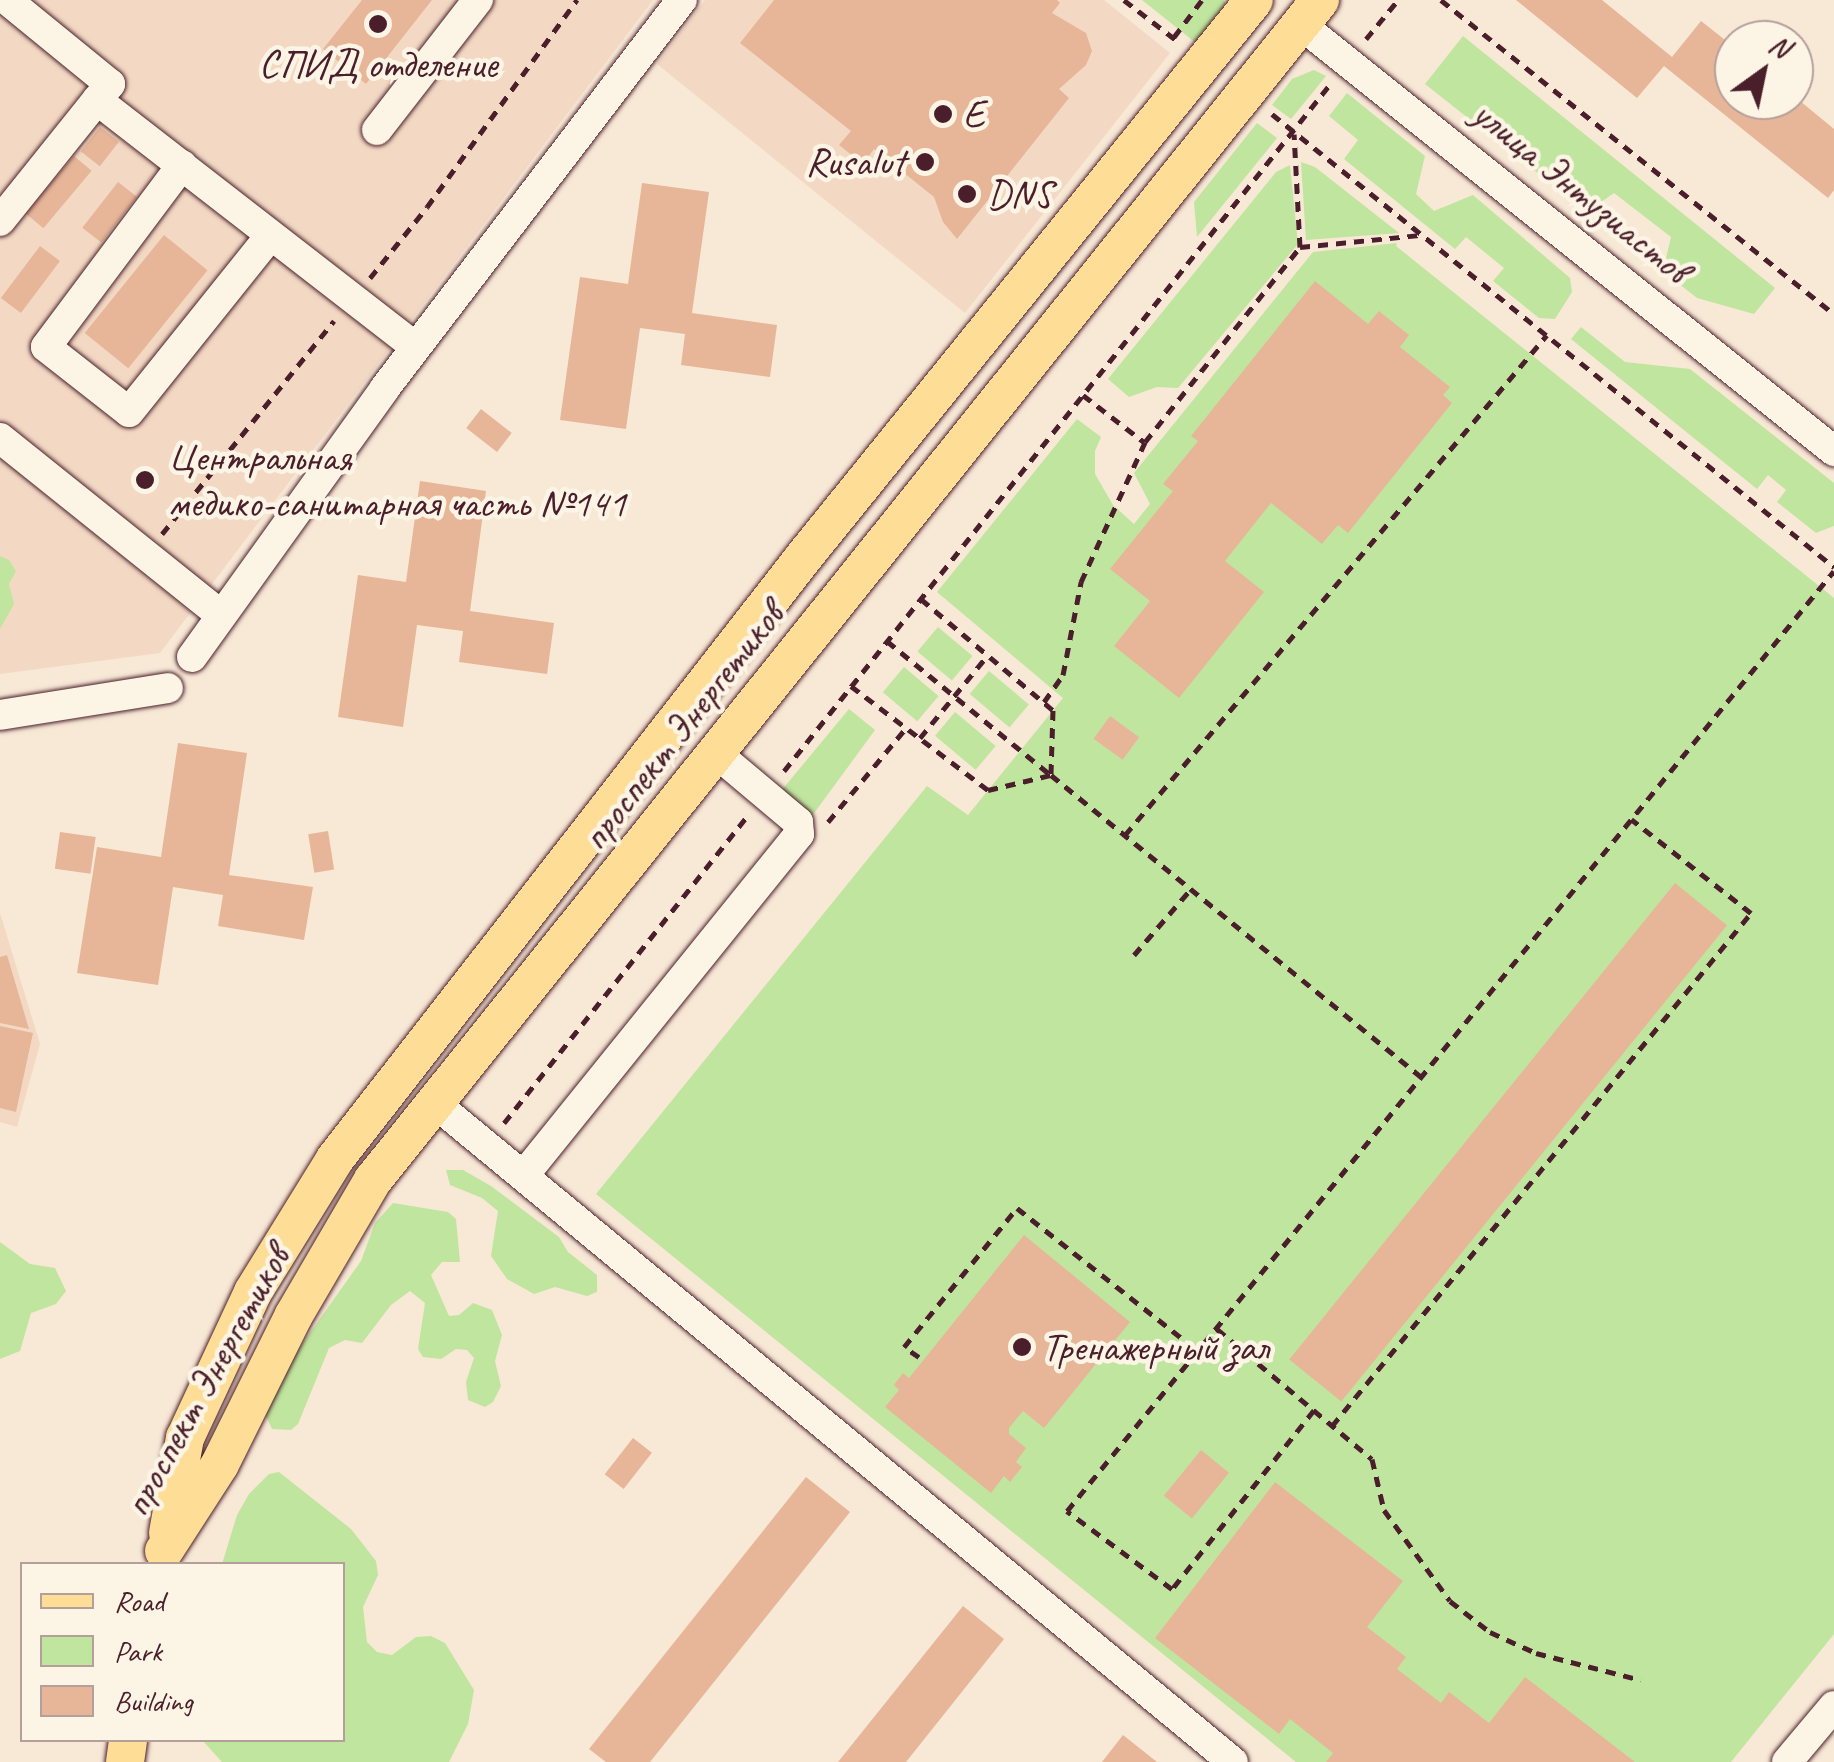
<!DOCTYPE html>
<html>
<head>
<meta charset="utf-8">
<style>
	body { margin:0 }
	#map { position:relative; width:1834px; height:1762px; overflow:hidden; background:#f8e8d6; font-family:Caveat,sans-serif }
	div>[style] { position:absolute }
	[style*='--x'] { left:calc(var(--x)*1px); top:calc(var(--y)*1px); width:calc(var(--w)*1px); rotate:calc(var(--a)*1deg) }
	.built>* { inset:0; background:#f3d9c3 }
	.green>* { inset:0; background:#c0e59f; transform-origin:0 0 }
	.building>* { inset:0; background:#e7b698; transform-origin:0 0 }
	.path>* { height:5px; margin-top:-2.5px; transform-origin:0; background:repeating-linear-gradient(90deg,#4a1f2b 0 10px,transparent 0 18px) }
	.roads { filter:drop-shadow(0 0 2px #4a1f2b) drop-shadow(0 0 2px #4a1f2b) }
	.minor>* { height:30px; margin:-15px; padding:0 15px; transform-origin:15px; border-radius:15px; background:#fcf5e5 }
	.major>* { height:38px; margin:-19px; padding:0 19px; transform-origin:19px; border-radius:19px; background:#fedd96 }
	.dots>* { width:28px; height:28px; translate:-50% -50%; box-sizing:border-box; border:5px solid #fcf5e5; border-radius:50% }
	span { translate:-50% -50%; white-space:nowrap; text-align:center; line-height:1.15; -webkit-text-stroke:9px #fcf5e5; paint-order:stroke }
	.poi-label { font-size:40px; color:#4a1f2b }
	.left { translate:0 -50%; text-align:left }
	.right { translate:-100% -50%; text-align:right }
	.street-label { font-size:40px; color:#4a1f2b }
	.legend { position:absolute; left:20px; top:1562px; width:325px; height:180px; box-sizing:border-box; background:#fcf5e5; border:2px solid #b59f9b; margin:0; padding:12px 18px; list-style:none; font-size:30px; color:#4a1f2b }
	.legend li { display:flex; align-items:center; gap:20px; height:50px }
	.legend b { width:50px; border:2px solid #b59f9b }
	.north { position:absolute; left:1714px; top:20px; width:100px; height:100px; box-sizing:border-box; background:#fcf5e5; border:2px solid #b59f9b; border-radius:50%; rotate:33deg; font-size:28px; font-weight:700; line-height:40px; text-align:center; color:#4a1f2b }
	.north::after { content:''; display:block; margin:auto; width:35px; height:45px; background:#4a1f2b; clip-path:polygon(50% 0,100% 100%,50% 72%,0 100%) }
</style>
</head>
<body>
<div id="map">
	<div class="built">
		<i style="clip-path:polygon(0 0,653px 0,160px 653px,0 674px)"></i>
		<i style="clip-path:polygon(705px 0,1104px 0,1170px 53px,965px 313px,657px 64px)"></i>
		<i style="clip-path:polygon(0 913px,40px 1044px,17px 1127px,0 1122px)"></i>
	</div>
	<div class="green">
		<i style="clip-path:polygon(1142px 0,1224px 0,1225px 4px,1223px 19px,1201px 47px)"></i>
		<i style="clip-path:polygon(1463px 36px,1775px 288px,1754px 314px,1697px 298px,1663px 271px,1671px 237px,1614px 193px,1587px 212px,1425px 84px)"></i>
		<i style="clip-path:polygon(1314px 70px,1326px 76px,1291px 119px,1272px 105px,1292px 79px)"></i>
		<i style="clip-path:polygon(1347px 93px,1425px 156px,1416px 194px,1434px 211px,1473px 195px,1570px 278px,1572px 292px,1555px 319px,1539px 318px,1493px 281px,1504px 268px,1466px 237px,1455px 249px,1344px 159px,1358px 140px,1329px 116px)"></i>
		<i style="clip-path:polygon(1257px 123px,1277px 138px,1197px 237px,1194px 202px)"></i>
		<i style="clip-path:polygon(1301px 162px,1315px 167px,1399px 233px,1306px 240px)"></i>
		<i style="clip-path:polygon(1290px 165px,1298px 244px,1178px 388px,1157px 387px,1129px 397px,1108px 379px,1276px 172px)"></i>
		<i style="clip-path:polygon(1397px 243px,1396px 246px,1834px 598px,1834px 1634px,1731px 1762px,1296px 1762px,596px 1194px,927px 786px,968px 815px,1063px 698px,937px 592px,1077px 419px,1101px 437px,1095px 451px,1095px 474px,1113px 505px,1134px 524px,1150px 504px,1134px 473px,1313px 252px)"></i>
		<i style="clip-path:polygon(1581px 327px,1625px 362px,1690px 369px,1834px 483px,1834px 526px,1816px 533px,1777px 502px,1786px 490px,1768px 475px,1757px 489px,1571px 339px)"></i>
		<i style="clip-path:polygon(0 556px,9px 560px,16px 571px,9px 584px,14px 604px,0 629px)"></i>
		<i style="left:938px;top:627px;width:45px;height:32px;rotate:40deg"></i>
		<i style="left:904px;top:667px;width:45px;height:33px;rotate:40deg"></i>
		<i style="left:989px;top:671px;width:52px;height:30px;rotate:40deg"></i>
		<i style="clip-path:polygon(849px 709px,875px 730px,812px 816px,781px 791px)"></i>
		<i style="left:955px;top:712px;width:53px;height:31px;rotate:40deg"></i>
		<i style="clip-path:polygon(446px 1170px,463px 1170px,491px 1186px,559px 1237px,568px 1252px,597px 1275px,597px 1292px,587px 1296px,555px 1287px,534px 1294px,507px 1279px,491px 1256px,498px 1211px,482px 1198px,450px 1185px)"></i>
		<i style="clip-path:polygon(393px 1203px,448px 1212px,456px 1219px,460px 1262px,442px 1262px,431px 1275px,449px 1316px,459px 1315px,473px 1303px,492px 1310px,502px 1335px,495px 1361px,501px 1386px,493px 1402px,485px 1407px,468px 1400px,466px 1382px,474px 1358px,467px 1350px,456px 1349px,441px 1359px,423px 1357px,418px 1349px,425px 1303px,410px 1291px,391px 1305px,362px 1343px,345px 1340px,329px 1348px,298px 1424px,291px 1430px,272px 1429px,265px 1414px,287px 1365px,361px 1261px,375px 1223px)"></i>
		<i style="clip-path:polygon(0 1242px,30px 1264px,55px 1268px,66px 1291px,56px 1304px,31px 1313px,20px 1351px,0 1359px)"></i>
		<i style="clip-path:polygon(279px 1472px,351px 1529px,376px 1561px,378px 1575px,363px 1607px,367px 1642px,377px 1652px,392px 1655px,416px 1637px,431px 1636px,445px 1643px,474px 1690px,468px 1724px,449px 1762px,222px 1762px,202px 1740px,342px 1740px,342px 1564px,222px 1564px,237px 1515px,249px 1494px,269px 1474px)"></i>
	</div>
	<div class="building">
		<i style="clip-path:polygon(362px 0,432px 0,366px 84px,323px 49px)"></i>
		<i style="clip-path:polygon(774px 0,1057px 0,1060px 3px,1052px 13px,1086px 33px,1092px 51px,1086px 65px,1059px 89px,1069px 98px,957px 239px,943px 222px,934px 197px,874px 149px,863px 164px,839px 145px,851px 131px,740px 43px)"></i>
		<i style="clip-path:polygon(1516px 0,1602px 0,1672px 57px,1701px 21px,1734px 47px,1734px 100px,1794px 100px,1794px 96px,1834px 129px,1834px 190px,1828px 198px,1664px 66px,1637px 98px)"></i>
		<i style="left:100px;top:127px;width:24px;height:31px;rotate:38deg"></i>
		<i style="left:74px;top:156px;width:23px;height:75px;rotate:40deg"></i>
		<i style="left:118px;top:182px;width:24px;height:58px;rotate:38deg"></i>
		<i style="clip-path:polygon(642px 183px,709px 192px,692px 313px,777px 325px,770px 377px,681px 365px,685px 334px,640px 328px,626px 429px,560px 420px,580px 277px,628px 284px)"></i>
		<i style="left:164px;top:235px;width:56px;height:126px;rotate:39deg"></i>
		<i style="left:40px;top:246px;width:25px;height:65px;rotate:37deg"></i>
		<i style="clip-path:polygon(1315px 281px,1368px 324px,1379px 311px,1409px 335px,1400px 347px,1450px 387px,1443px 395px,1452px 403px,1348px 533px,1338px 525px,1322px 544px,1271px 503px,1225px 561px,1264px 592px,1179px 698px,1114px 646px,1150px 601px,1110px 569px,1173px 491px,1163px 484px,1198px 441px,1191px 436px)"></i>
		<i style="left:481px;top:409px;width:39px;height:24px;rotate:38deg"></i>
		<i style="clip-path:polygon(420px 481px,486px 491px,470px 611px,554px 623px,547px 674px,459px 662px,463px 631px,417px 625px,403px 727px,338px 717px,358px 575px,406px 582px)"></i>
		<i style="left:1110px;top:716px;width:36px;height:28px;rotate:36deg"></i>
		<i style="clip-path:polygon(178px 743px,247px 753px,229px 875px,313px 887px,304px 940px,218px 926px,223px 895px,173px 887px,158px 985px,77px 973px,97px 847px,161px 857px)"></i>
		<i style="left:328px;top:831px;width:39px;height:20px;rotate:81deg"></i>
		<i style="left:60px;top:832px;width:36px;height:37px;rotate:8deg"></i>
		<i style="left:1675px;top:883px;width:67px;height:613px;rotate:39deg"></i>
		<i style="clip-path:polygon(7px 955px,29px 1029px,0 1023px,0 957px)"></i>
		<i style="clip-path:polygon(0 1026px,33px 1033px,16px 1112px,0 1108px)"></i>
		<i style="clip-path:polygon(1024px 1235px,1130px 1322px,1044px 1428px,1023px 1411px,1009px 1428px,1009px 1434px,1026px 1448px,1016px 1462px,1022px 1467px,1010px 1482px,1004px 1476px,991px 1493px,885px 1407px,899px 1390px,894px 1385px,903px 1373px,909px 1378px)"></i>
		<i style="left:633px;top:1438px;width:24px;height:46px;rotate:38deg"></i>
		<i style="left:1201px;top:1450px;width:36px;height:59px;rotate:39deg"></i>
		<i style="clip-path:polygon(806px 1477px,850px 1512px,650px 1762px,606px 1762px,589px 1749px)"></i>
		<i style="clip-path:polygon(1275px 1482px,1403px 1581px,1367px 1627px,1406px 1657px,1397px 1669px,1441px 1703px,1449px 1692px,1489px 1723px,1525px 1677px,1635px 1762px,1326px 1762px,1333px 1753px,1290px 1719px,1279px 1734px,1155px 1638px)"></i>
		<i style="clip-path:polygon(963px 1606px,1004px 1639px,906px 1762px,838px 1762px)"></i>
		<i style="clip-path:polygon(1123px 1735px,1157px 1762px,1102px 1762px)"></i>
	</div>
	<div class="path">
		<i style="--x:1124;--y:0;--w:71;--a:37.5"></i>
		<i style="--x:1441;--y:0;--w:503;--a:38.62"></i>
		<i style="--x:1174;--y:37;--w:46;--a:-52.9"></i>
		<i style="--x:1366;--y:39;--w:50;--a:-50.6"></i>
		<i style="--x:1272;--y:114;--w:722;--a:38.87"></i>
		<i style="--x:1300;--y:247;--w:122;--a:-5.7"></i>
		<i style="--x:370;--y:278;--w:91;--a:-51.2"></i>
		<i style="--x:427;--y:207;--w:256;--a:-54.1"></i>
		<i style="--x:1083;--y:395;--w:77;--a:37.6"></i>
		<i style="--x:162;--y:534;--w:274;--a:-51.1"></i>
		<i style="--x:921;--y:599;--w:172;--a:40.1"></i>
		<i style="--x:1053;--y:710;--w:65;--a:91.8"></i>
		<i style="--x:1051;--y:775;--w:479;--a:39.2"></i>
		<i style="--x:887;--y:641;--w:212;--a:39.3"></i>
		<i style="--x:851;--y:686;--w:172;--a:37.2"></i>
		<i style="--x:988;--y:790;--w:65;--a:-13.4"></i>
		<i style="--x:1044;--y:702;--w:33;--a:-55"></i>
		<i style="--x:1063;--y:675;--w:95;--a:-79"></i>
		<i style="--x:1081;--y:582;--w:154;--a:-65.4"></i>
		<i style="--x:1145;--y:442;--w:249;--a:-51.5"></i>
		<i style="--x:1300;--y:247;--w:113;--a:-93"></i>
		<i style="--x:920;--y:738;--w:107;--a:-50.7"></i>
		<i style="--x:784;--y:771;--w:879;--a:-51.51"></i>
		<i style="--x:828;--y:822;--w:122;--a:-50.3"></i>
		<i style="--x:1125;--y:835;--w:654;--a:-49.84"></i>
		<i style="--x:1134;--y:955;--w:87;--a:-49.2"></i>
		<i style="--x:504;--y:1123;--w:394;--a:-51.6"></i>
		<i style="--x:1217;--y:1329;--w:202;--a:40"></i>
		<i style="--x:1372;--y:1459;--w:52;--a:76.8"></i>
		<i style="--x:1384;--y:1510;--w:112;--a:54"></i>
		<i style="--x:1450;--y:1601;--w:51;--a:37.8"></i>
		<i style="--x:1490;--y:1632;--w:51;--a:24.5"></i>
		<i style="--x:1536;--y:1653;--w:108;--a:14.4"></i>
		<i style="--x:919;--y:1357;--w:18;--a:-146"></i>
		<i style="--x:904;--y:1347;--w:179;--a:-50.9"></i>
		<i style="--x:1017;--y:1208;--w:231;--a:38.3"></i>
		<i style="--x:1314;--y:1410;--w:228;--a:128.4"></i>
		<i style="--x:1172;--y:1589;--w:131;--a:-143.4"></i>
		<i style="--x:1067;--y:1511;--w:1213;--a:-50.79"></i>
		<i style="--x:1332;--y:1426;--w:662;--a:-50.76"></i>
		<i style="--x:1751;--y:913;--w:152;--a:-141.9"></i>
	</div>
	<div class="roads">
		<div class="minor">
			<i style="--x:7;--y:0;--w:133;--a:39.2"></i>
			<i style="--x:110;--y:84;--w:21;--a:129"></i>
			<i style="--x:97;--y:100;--w:403;--a:37.8"></i>
			<i style="--x:1300;--y:24;--w:684;--a:38.65"></i>
			<i style="--x:377;--y:130;--w:165;--a:-52.2"></i>
			<i style="--x:182;--y:165;--w:227;--a:126.8"></i>
			<i style="--x:46;--y:347;--w:105;--a:38.1"></i>
			<i style="--x:129;--y:412;--w:226;--a:-51.3"></i>
			<i style="--x:0;--y:221;--w:155;--a:-51.3"></i>
			<i style="--x:0;--y:438;--w:283;--a:38.7"></i>
			<i style="--x:192;--y:657;--w:331;--a:-54.3"></i>
			<i style="--x:385;--y:388;--w:489;--a:-52.6"></i>
			<i style="--x:0;--y:715;--w:170;--a:-9.1"></i>
			<i style="--x:437;--y:1105;--w:1032;--a:39.54"></i>
			<i style="--x:524;--y:1175;--w:438;--a:-51.1"></i>
			<i style="--x:799;--y:834;--w:12;--a:-95"></i>
			<i style="--x:798;--y:822;--w:106;--a:-140"></i>
			<i style="--x:1787;--y:1762;--w:73;--a:-50"></i>
		</div>
		<div class="major">
			<i style="--x:168;--y:1533;--w:97;--a:-79.9"></i>
			<i style="--x:185;--y:1438;--w:161;--a:-65"></i>
			<i style="--x:253;--y:1292;--w:156;--a:-58.3"></i>
			<i style="--x:335;--y:1159;--w:762;--a:-52.09"></i>
			<i style="--x:803;--y:558;--w:717;--a:-51.05"></i>
			<i style="--x:164;--y:1551;--w:103;--a:-57.2"></i>
			<i style="--x:220;--y:1464;--w:166;--a:-63.6"></i>
			<i style="--x:294;--y:1315;--w:156;--a:-59.7"></i>
			<i style="--x:373;--y:1180;--w:1513;--a:-51.25"></i>
			<i style="--x:125;--y:1762;--w:22;--a:-82"></i>
		</div>
	</div>
	<div class="dots">
		<i style="left:378px;top:24px;background:#4a1f2b"></i>
		<i style="left:943px;top:114px;background:#4a1f2b"></i>
		<i style="left:925px;top:162px;background:#4a1f2b"></i>
		<i style="left:967px;top:194px;background:#4a1f2b"></i>
		<i style="left:145px;top:480px;background:#4a1f2b"></i>
		<i style="left:1022px;top:1347px;background:#4a1f2b"></i>
	</div>
	<div class="poi-label">
		<span style="left:378px;top:64px">СПИД отделение</span>
		<span class="left" style="left:963px;top:114px">Е</span>
		<span class="right" style="left:905px;top:162px">Rusalut</span>
		<span class="left" style="left:987px;top:194px">DNS</span>
		<span class="left" style="left:168px;top:480px">Центральная<br>медико-санитарная часть №141</span>
		<span class="left" style="left:1042px;top:1347px">Тренажерный зал</span>
	</div>
	<div class="street-label">
		<span style="left:1581px;top:191px;rotate:39deg">улица Энтузиастов</span>
		<span style="left:682px;top:726px;rotate:-52deg">проспект Энергетиков</span>
		<span style="left:206px;top:1381px;rotate:-61deg">проспект Энергетиков</span>
	</div>
	<ul class="legend">
	<li><b style="height:12px;background:#fedd96"></b>Road</li>
	<li><b style="height:28px;background:#c0e59f"></b>Park</li>
	<li><b style="height:28px;background:#e7b698"></b>Building</li>
	</ul>
	<div class="north">N</div>
</div>
</body>
</html>
